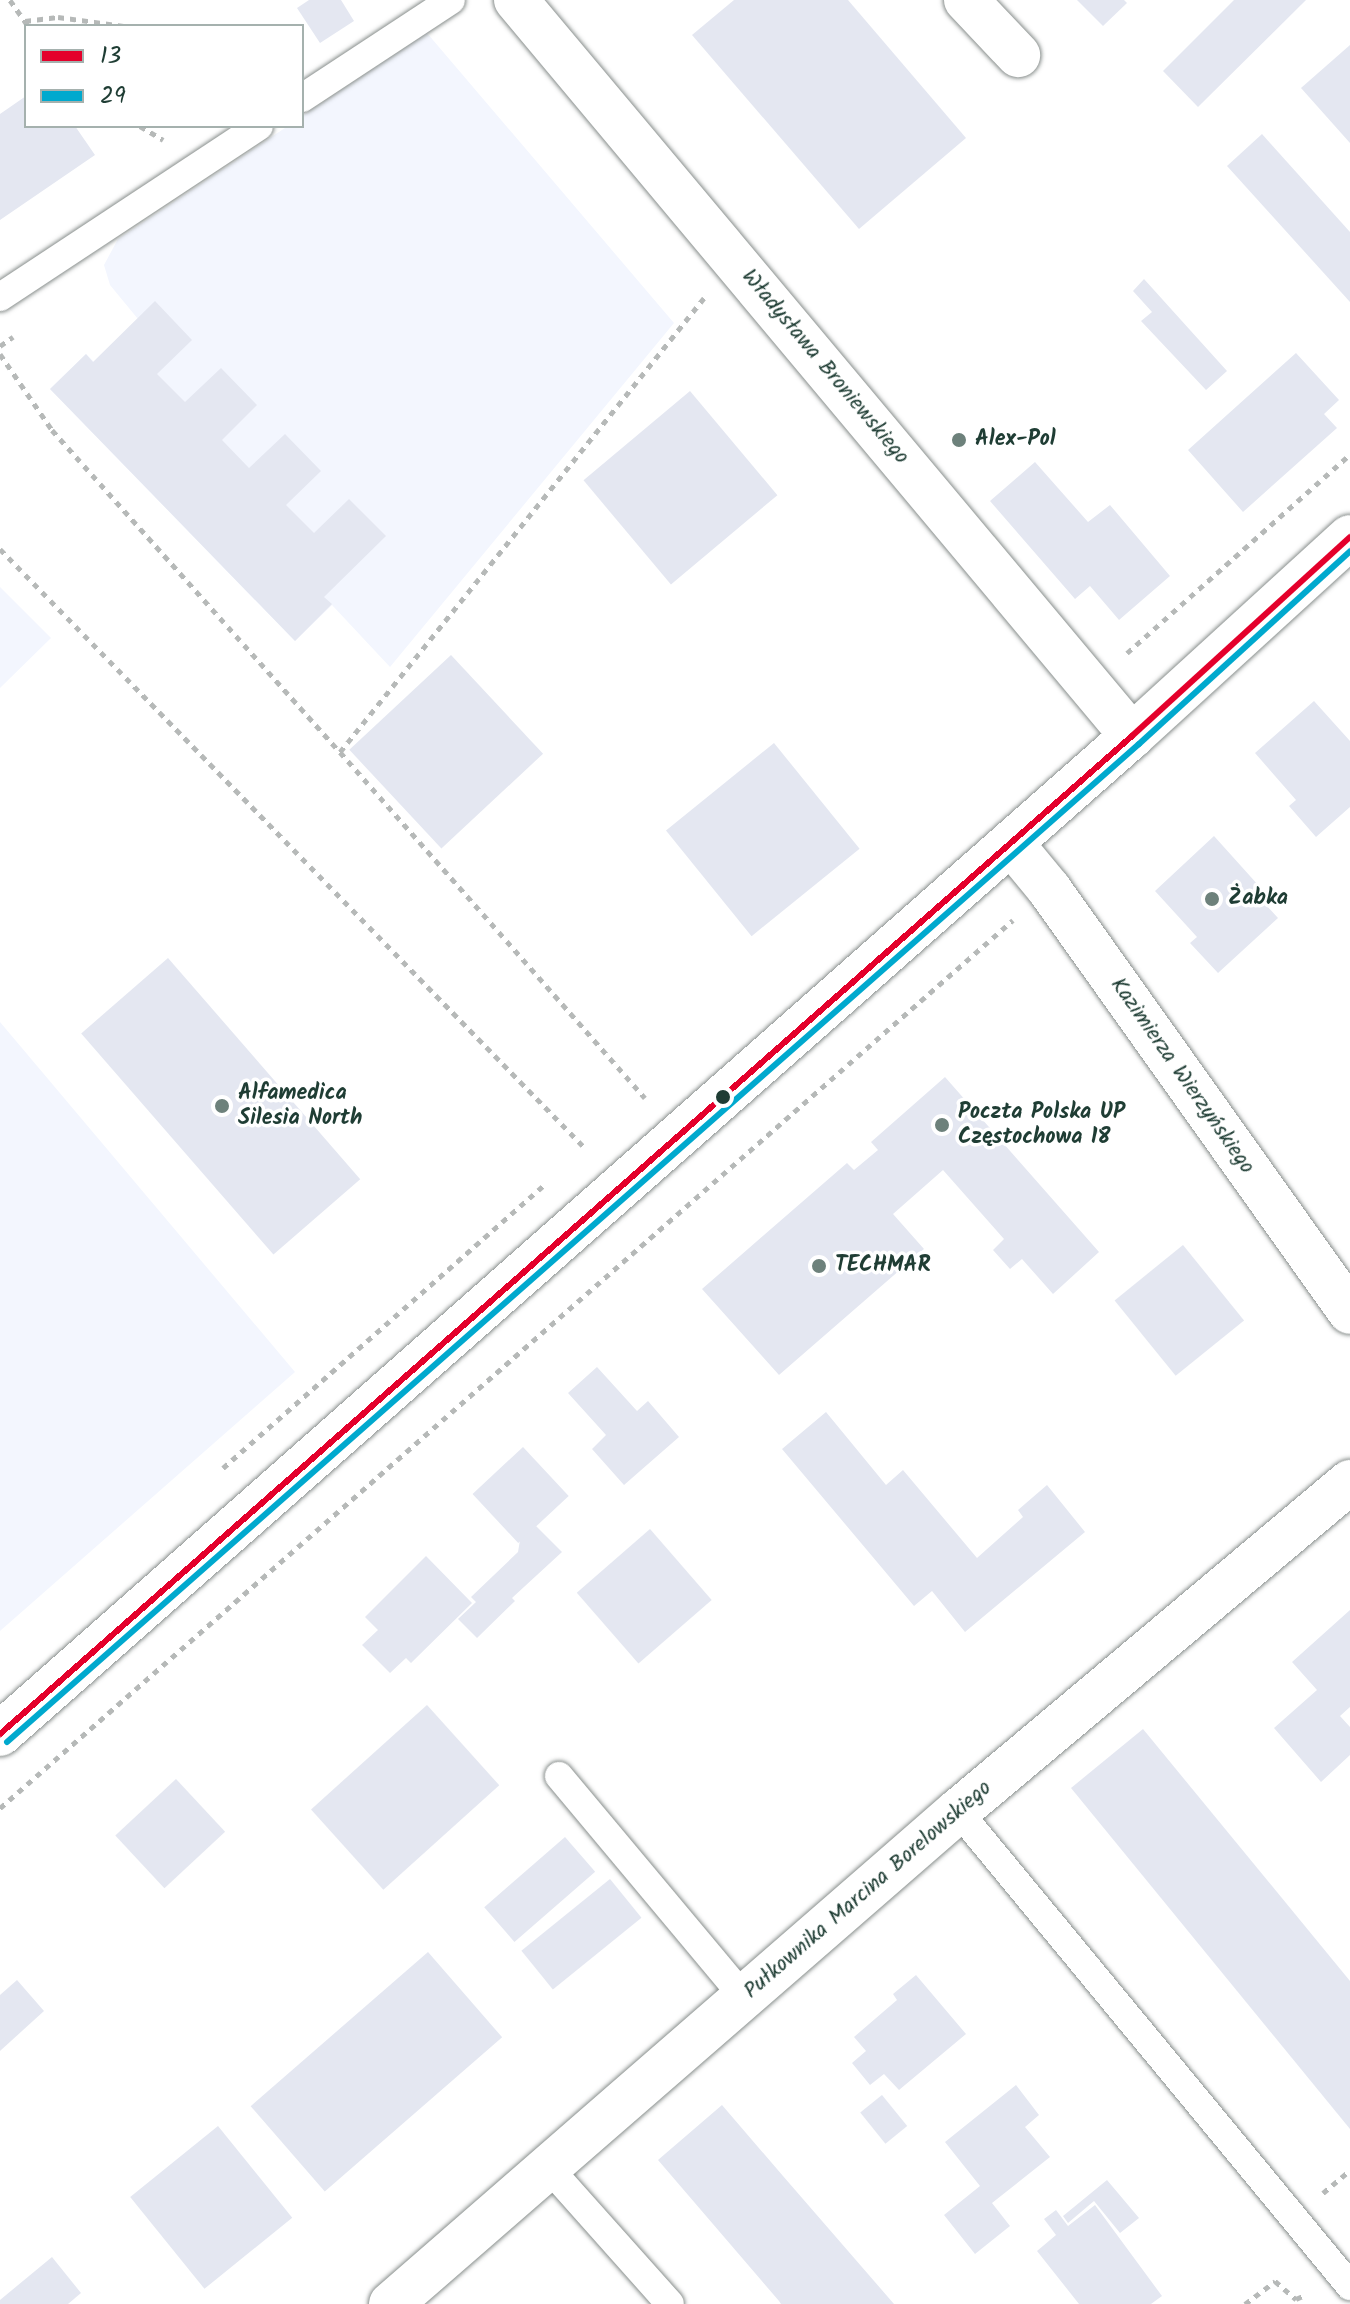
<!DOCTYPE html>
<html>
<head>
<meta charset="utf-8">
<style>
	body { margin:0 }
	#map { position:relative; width:1350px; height:2304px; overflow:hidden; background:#fff; font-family:Kalam,sans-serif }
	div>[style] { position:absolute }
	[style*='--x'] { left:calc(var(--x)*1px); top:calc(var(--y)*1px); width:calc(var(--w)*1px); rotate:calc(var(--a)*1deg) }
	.built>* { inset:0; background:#f3f6fe }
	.building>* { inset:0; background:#e4e7f1; transform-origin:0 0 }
	.path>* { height:5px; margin-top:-2.5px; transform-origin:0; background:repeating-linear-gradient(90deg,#b6b9b8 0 6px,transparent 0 12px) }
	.roads { filter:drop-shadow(0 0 2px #898f8d) drop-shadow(0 0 2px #898f8d) }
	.lane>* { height:28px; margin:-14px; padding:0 14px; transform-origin:14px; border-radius:14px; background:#fff }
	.street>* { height:44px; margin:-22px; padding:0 22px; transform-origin:22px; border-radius:22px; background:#fff }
	.secondary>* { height:44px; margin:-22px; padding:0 22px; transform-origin:22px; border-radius:22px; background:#fff }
	.bus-1>* { height:6px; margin:-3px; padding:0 3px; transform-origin:3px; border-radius:3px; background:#e4002b }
	.bus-2>* { height:6px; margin:-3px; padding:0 3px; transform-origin:3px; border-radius:3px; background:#00a9ce }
	.dots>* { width:22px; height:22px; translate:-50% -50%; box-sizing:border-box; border:4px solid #fff; border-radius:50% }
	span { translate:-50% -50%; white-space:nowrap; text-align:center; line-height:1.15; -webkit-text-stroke:7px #fff; paint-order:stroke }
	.street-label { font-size:22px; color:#1f3d34 }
	.poi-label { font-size:22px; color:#1f3d34; font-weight:700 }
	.left { translate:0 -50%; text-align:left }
	.legend { position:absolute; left:24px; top:24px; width:280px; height:104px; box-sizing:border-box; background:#fff; border:2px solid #a5b1ae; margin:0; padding:10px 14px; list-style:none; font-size:24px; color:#1f3d34 }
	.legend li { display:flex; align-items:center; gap:16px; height:40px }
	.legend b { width:40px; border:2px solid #a5b1ae }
</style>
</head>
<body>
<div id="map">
	<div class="built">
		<i style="clip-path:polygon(427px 33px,674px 323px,390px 667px,332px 605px,295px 641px,50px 389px,86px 354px,94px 362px,138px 319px,110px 285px,104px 265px,118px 239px,288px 126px,302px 126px,302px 116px)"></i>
		<i style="clip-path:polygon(0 587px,51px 638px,0 688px)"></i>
		<i style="clip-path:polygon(0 1022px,295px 1372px,0 1631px)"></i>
	</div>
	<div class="building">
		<i style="clip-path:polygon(309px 0,341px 0,354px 21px,320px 43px,297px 8px)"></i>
		<i style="clip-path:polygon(734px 0,848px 0,966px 138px,859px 229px,692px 35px)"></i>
		<i style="clip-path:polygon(1077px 0,1124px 0,1127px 3px,1103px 26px)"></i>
		<i style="clip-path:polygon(1234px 0,1306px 0,1198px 107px,1163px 71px)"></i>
		<i style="clip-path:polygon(1350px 45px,1350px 143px,1301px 88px)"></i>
		<i style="clip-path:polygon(26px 96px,26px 126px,75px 126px,95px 155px,0 220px,0 114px)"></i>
		<i style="clip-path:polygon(1262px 134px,1350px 232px,1350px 302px,1227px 166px)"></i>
		<i style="clip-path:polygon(1144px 279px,1227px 371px,1206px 390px,1141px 321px,1152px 312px,1133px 291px)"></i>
		<i style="clip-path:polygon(155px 301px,192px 340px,157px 374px,185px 402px,221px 368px,257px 405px,222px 440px,249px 468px,285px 434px,321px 471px,286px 505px,314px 533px,349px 499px,386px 536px,324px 597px,332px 604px,295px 641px,50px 389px,86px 354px,93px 362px)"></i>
		<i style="clip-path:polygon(1296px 353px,1339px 400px,1324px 414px,1337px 428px,1243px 512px,1188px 450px)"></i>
		<i style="left:690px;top:391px;width:136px;height:139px;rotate:50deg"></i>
		<i style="clip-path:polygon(1035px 462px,1088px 522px,1110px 505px,1170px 576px,1119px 620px,1090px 586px,1075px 599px,990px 501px)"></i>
		<i style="left:451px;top:655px;width:135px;height:139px;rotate:47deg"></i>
		<i style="clip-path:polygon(1314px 701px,1350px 741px,1350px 807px,1316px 837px,1289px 806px,1296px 800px,1255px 753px)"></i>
		<i style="left:774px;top:743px;width:136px;height:139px;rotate:51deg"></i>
		<i style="clip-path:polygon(1214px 836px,1259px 886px,1253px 891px,1278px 918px,1218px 973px,1190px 943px,1197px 937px,1155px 891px)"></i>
		<i style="left:168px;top:958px;width:293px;height:115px;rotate:49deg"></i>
		<i style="clip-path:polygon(945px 1077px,1099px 1252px,1053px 1294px,1022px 1259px,1010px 1269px,993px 1250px,1004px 1239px,943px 1170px,893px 1214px,924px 1249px,779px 1375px,702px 1289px,847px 1163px,854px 1170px,878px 1150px,871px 1142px)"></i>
		<i style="left:1183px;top:1245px;width:97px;height:88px;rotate:51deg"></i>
		<i style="clip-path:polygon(597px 1367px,637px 1411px,648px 1401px,679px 1437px,624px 1485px,592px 1449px,606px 1435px,568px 1393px)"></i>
		<i style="clip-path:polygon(826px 1412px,886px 1485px,903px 1470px,977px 1558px,1023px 1517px,1018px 1510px,1047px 1485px,1085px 1532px,965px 1632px,932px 1591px,914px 1606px,782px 1449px)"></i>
		<i style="left:523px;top:1447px;width:67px;height:69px;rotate:47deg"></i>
		<i style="clip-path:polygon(536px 1526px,562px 1552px,512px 1598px,515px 1601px,477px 1638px,458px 1619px,476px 1602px,471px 1597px,518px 1552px,520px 1540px)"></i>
		<i style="left:650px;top:1529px;width:94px;height:97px;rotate:49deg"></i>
		<i style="clip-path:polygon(426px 1556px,472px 1603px,411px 1663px,406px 1658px,390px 1673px,362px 1645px,378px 1630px,365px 1617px)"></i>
		<i style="clip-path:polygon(1350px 1610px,1350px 1707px,1340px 1716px,1350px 1727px,1350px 1755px,1321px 1782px,1274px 1728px,1317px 1690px,1292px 1662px)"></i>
		<i style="left:427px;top:1705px;width:108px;height:156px;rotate:48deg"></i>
		<i style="clip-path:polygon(1143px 1729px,1350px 1981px,1350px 2129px,1071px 1788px)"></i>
		<i style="left:176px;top:1779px;width:72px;height:83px;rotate:47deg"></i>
		<i style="left:565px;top:1837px;width:46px;height:107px;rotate:49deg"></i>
		<i style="left:610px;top:1879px;width:50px;height:114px;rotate:51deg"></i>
		<i style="left:428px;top:1952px;width:113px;height:235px;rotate:49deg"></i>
		<i style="clip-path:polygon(916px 1975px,966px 2034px,899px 2090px,884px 2074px,870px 2085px,852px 2063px,866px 2051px,854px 2037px,897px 2000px,893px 1994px)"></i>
		<i style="clip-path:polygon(17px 1980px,44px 2011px,0 2051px,0 1995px)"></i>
		<i style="clip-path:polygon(1016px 2085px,1039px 2115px,1025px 2127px,1050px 2157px,992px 2203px,1010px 2226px,975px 2254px,944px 2215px,980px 2186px,945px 2142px)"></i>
		<i style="left:882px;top:2095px;width:40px;height:28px;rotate:51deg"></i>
		<i style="clip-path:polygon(722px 2105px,783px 2176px,894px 2304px,781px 2304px,779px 2301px,658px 2160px)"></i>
		<i style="left:218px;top:2126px;width:118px;height:113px;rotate:51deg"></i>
		<i style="clip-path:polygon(1107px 2180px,1139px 2218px,1120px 2233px,1094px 2201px,1068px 2223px,1063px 2216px)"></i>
		<i style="clip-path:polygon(1095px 2205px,1162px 2296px,1151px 2304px,1079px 2304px,1037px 2251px,1056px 2235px,1044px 2219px,1056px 2210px,1068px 2226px)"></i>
		<i style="clip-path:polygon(52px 2257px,81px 2293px,68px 2304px,0 2304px,0 2300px)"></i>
	</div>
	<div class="path">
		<i style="--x:10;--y:0;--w:32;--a:55"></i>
		<i style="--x:25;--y:21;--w:33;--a:-7"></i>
		<i style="--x:58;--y:17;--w:68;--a:7.7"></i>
		<i style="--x:140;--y:126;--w:27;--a:31"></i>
		<i style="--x:0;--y:346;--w:16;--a:-35"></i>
		<i style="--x:0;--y:354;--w:92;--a:55.6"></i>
		<i style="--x:52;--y:430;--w:432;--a:48.2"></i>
		<i style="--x:340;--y:752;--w:582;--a:-51.28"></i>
		<i style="--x:0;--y:549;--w:839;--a:45.68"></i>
		<i style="--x:1127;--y:653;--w:299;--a:-41.7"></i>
		<i style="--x:340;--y:752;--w:461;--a:48.6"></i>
		<i style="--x:223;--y:1468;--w:429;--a:-41.4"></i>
		<i style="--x:0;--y:1808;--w:1347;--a:-41.24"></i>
		<i style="--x:1323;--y:2193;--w:35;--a:-40"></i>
		<i style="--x:1245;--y:2304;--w:38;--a:-37"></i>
		<i style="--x:1275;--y:2281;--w:28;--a:41"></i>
		<i style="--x:1296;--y:2299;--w:10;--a:-24"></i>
	</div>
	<div class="roads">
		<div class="lane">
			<i style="--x:302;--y:98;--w:178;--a:-33.3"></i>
			<i style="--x:0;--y:297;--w:310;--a:-33.4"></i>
			<i style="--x:559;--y:1776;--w:288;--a:50.1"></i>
			<i style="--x:958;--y:1811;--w:616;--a:50.47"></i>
			<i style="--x:548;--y:2167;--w:183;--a:48.3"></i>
		</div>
		<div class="street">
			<i style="--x:516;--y:0;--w:960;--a:50.07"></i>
			<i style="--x:966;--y:0;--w:76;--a:46.6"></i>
			<i style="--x:1011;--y:843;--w:60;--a:50.4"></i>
			<i style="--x:1049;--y:889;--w:519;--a:54.56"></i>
			<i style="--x:391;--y:2304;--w:751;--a:-41.01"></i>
			<i style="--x:958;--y:1811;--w:512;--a:-40.01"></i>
		</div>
		<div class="secondary">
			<i style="--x:0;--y:1734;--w:1509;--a:-41.4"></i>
			<i style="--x:1132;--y:736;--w:295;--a:-42.4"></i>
		</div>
	</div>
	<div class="bus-1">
		<i style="--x:0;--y:1734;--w:1509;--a:-41.4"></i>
		<i style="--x:1132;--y:736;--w:295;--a:-42.4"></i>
	</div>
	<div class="bus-2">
		<i style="--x:7;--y:1742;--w:1509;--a:-41.4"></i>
		<i style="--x:1139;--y:744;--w:286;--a:-42.4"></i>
	</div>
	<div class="dots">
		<i style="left:959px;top:440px;background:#6d817b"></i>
		<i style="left:1212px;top:899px;background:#6d817b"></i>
		<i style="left:723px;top:1097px;background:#1f3d34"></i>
		<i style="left:222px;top:1106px;background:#6d817b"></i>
		<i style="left:942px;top:1125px;background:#6d817b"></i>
		<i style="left:819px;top:1266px;background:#6d817b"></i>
	</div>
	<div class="street-label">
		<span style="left:825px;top:367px;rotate:50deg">Władysława Broniewskiego</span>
		<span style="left:1182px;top:1076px;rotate:55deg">Kazimierza Wierzyńskiego</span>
		<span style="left:868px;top:1890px;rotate:-41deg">Pułkownika Marcina Borelowskiego</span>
	</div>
	<div class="poi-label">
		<span class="left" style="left:975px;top:440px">Alex-Pol</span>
		<span class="left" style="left:1228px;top:899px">Żabka</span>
		<span class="left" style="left:238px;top:1106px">Alfamedica<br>Silesia North</span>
		<span class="left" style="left:958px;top:1125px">Poczta Polska UP<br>Częstochowa 18</span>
		<span class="left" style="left:835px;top:1266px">TECHMAR</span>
	</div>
	<ul class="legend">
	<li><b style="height:10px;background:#e4002b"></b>13</li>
	<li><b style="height:10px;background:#00a9ce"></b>29</li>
	</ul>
</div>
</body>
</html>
